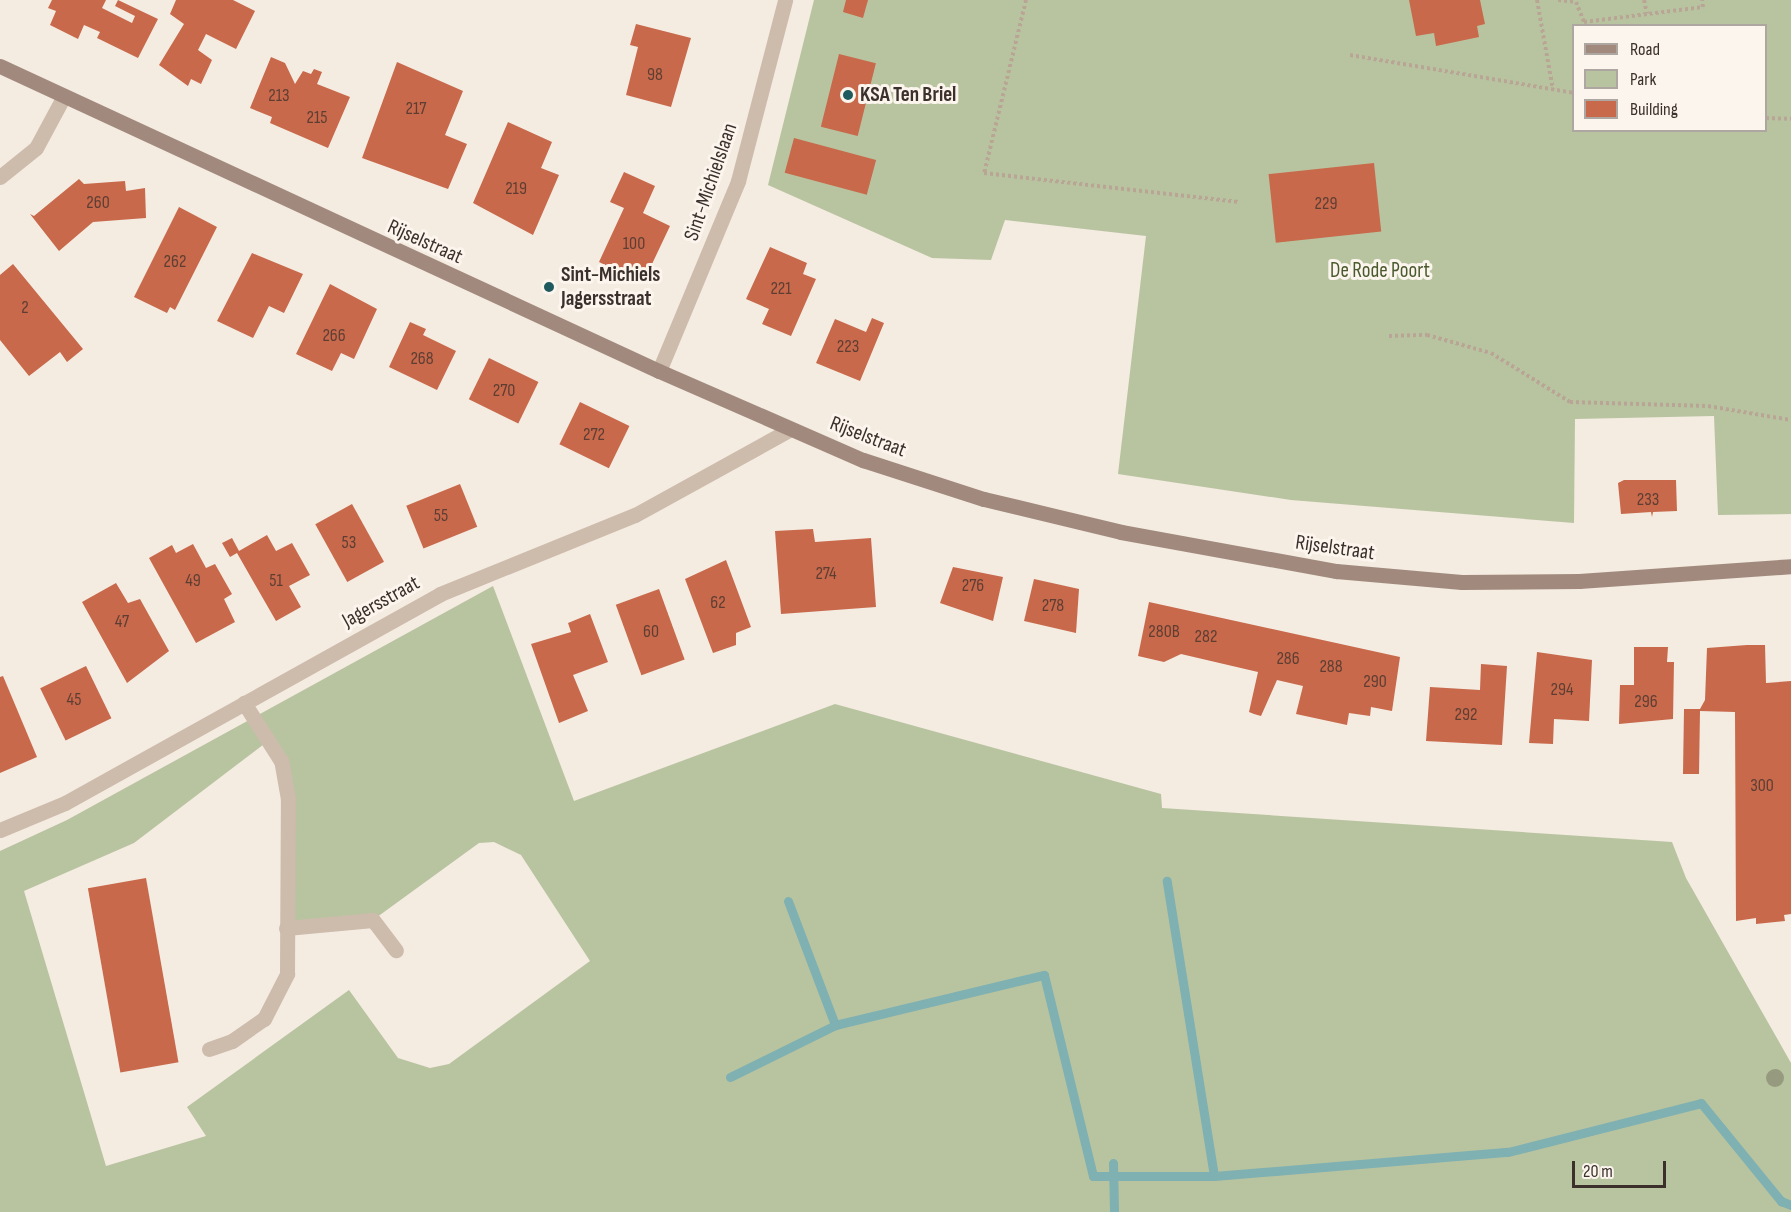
<!DOCTYPE html>
<html>
<head>
<meta charset="utf-8">
<style>
	body { margin:0 }
	#map { position:relative; width:1791px; height:1212px; overflow:hidden; background:#f4ebe1; font-family:"Sofia Sans Condensed",sans-serif }
	div>[style] { position:absolute }
	[style*='--x'] { left:calc(var(--x)*1px); top:calc(var(--y)*1px); width:calc(var(--w)*1px); rotate:calc(var(--a)*1deg) }
	.green>* { inset:0; background:#b8c4a0 }
	.stream>* { height:9px; margin:-4.5px; padding:0 4.5px; transform-origin:4.5px; border-radius:4.5px; background:#7fb0b2 }
	.building>* { inset:0; background:#c8694b; transform-origin:0 0 }
	.path>* { height:4px; margin-top:-2px; transform-origin:0; background:repeating-linear-gradient(90deg,#b9a596 0 3px,transparent 0 6px) }
	.lane>* { height:15px; margin:-7.5px; padding:0 7.5px; transform-origin:7.5px; border-radius:7.5px; background:#cdbbac }
	.street>* { height:15px; margin:-7.5px; padding:0 7.5px; transform-origin:7.5px; border-radius:7.5px; background:#cdbbac }
	.secondary>* { height:15px; margin:-7.5px; padding:0 7.5px; transform-origin:7.5px; border-radius:7.5px; background:#a18a7d }
	.trees>* { width:18px; height:18px; margin:-9px; border-radius:50%; background:#969b7f }
	.dots>* { width:16px; height:16px; translate:-50% -50%; box-sizing:border-box; border:3px solid #fbf5ee; border-radius:50% }
	span { translate:-50% -50%; white-space:nowrap; text-align:center; line-height:1.15; -webkit-text-stroke:6px #fbf5ee; paint-order:stroke }
	.number-label { font-size:18px; color:#5e3e33 }
	.number-label span { -webkit-text-stroke-width:0 }
	.poi-label { font-size:21px; color:#3b302b; font-weight:700 }
	.left { translate:0 -50%; text-align:left }
	.street-label { font-size:21px; color:#3b302b }
	.park-label { font-size:21px; color:#4a5a2e }
	.legend { position:absolute; left:1572px; top:24px; width:195px; height:108px; box-sizing:border-box; background:#fbf5ee; border:2px solid #aea6a0; margin:0; padding:8px 10px; list-style:none; font-size:18px; color:#3b302b }
	.legend li { display:flex; align-items:center; gap:12px; height:30px }
	.legend b { width:30px; border:2px solid #aea6a0 }
	.scale { position:absolute; left:1572px; top:1161px; width:94px; height:27px; box-sizing:border-box; border:3px solid #3b302b; border-top:0; padding-left:8px; font-size:18px; line-height:21px; white-space:nowrap; color:#3b302b; -webkit-text-stroke:4px #fbf5ee; paint-order:stroke }
</style>
</head>
<body>
<div id="map">
	<div class="green">
		<i style="clip-path:polygon(evenodd,814px 0,1791px 0,1791px 514px,1718px 515px,1714px 416px,1575px 419px,1574px 523px,1291px 500px,1118px 474px,1146px 236px,1005px 220px,991px 260px,932px 258px,768px 185px,814px 0,1574px 26px,1766px 26px,1766px 130px,1574px 130px,1574px 26px)"></i>
		<i style="clip-path:polygon(evenodd,493px 586px,574px 801px,835px 704px,1161px 794px,1162px 808px,1672px 842px,1686px 878px,1791px 1063px,1791px 1212px,0 1212px,0 851px,67px 820px,493px 586px,268px 741px,288px 799px,286px 928px,373px 920px,479px 843px,494px 842px,521px 855px,590px 961px,449px 1064px,430px 1068px,398px 1058px,349px 990px,187px 1107px,206px 1136px,106px 1166px,24px 891px,134px 843px,268px 741px)"></i>
	</div>
	<div class="stream">
		<i style="--x:788;--y:901;--w:133;--a:69.2"></i>
		<i style="--x:835;--y:1025;--w:215;--a:-13.5"></i>
		<i style="--x:1044;--y:975;--w:207;--a:76.3"></i>
		<i style="--x:1093;--y:1176;--w:121;--a:0"></i>
		<i style="--x:1214;--y:1176;--w:299;--a:-99.1"></i>
		<i style="--x:730;--y:1077;--w:117;--a:-26.3"></i>
		<i style="--x:1113;--y:1163;--w:49;--a:88.8"></i>
		<i style="--x:1214;--y:1176;--w:295;--a:-4.7"></i>
		<i style="--x:1508;--y:1152;--w:199;--a:-14.2"></i>
		<i style="--x:1701;--y:1103;--w:127;--a:50.8"></i>
		<i style="--x:1781;--y:1201;--w:11;--a:22"></i>
	</div>
	<div class="building">
		<i style="clip-path:polygon(52px 0,106px 0,102px 8px,132px 23px,135px 16px,115px 6px,118px 0,158px 19px,138px 58px,97px 38px,100px 32px,84px 25px,78px 39px,50px 25px,56px 11px,48px 8px)"></i>
		<i style="clip-path:polygon(176px 0,233px 0,255px 11px,236px 49px,206px 34px,198px 50px,212px 60px,201px 84px,191px 79px,188px 86px,159px 65px,184px 24px,170px 14px)"></i>
		<i style="clip-path:polygon(846px 0,868px 0,863px 18px,843px 12px)"></i>
		<i style="clip-path:polygon(1409px 0,1480px 0,1485px 24px,1477px 26px,1479px 37px,1436px 46px,1434px 33px,1416px 36px)"></i>
		<i style="clip-path:polygon(636px 24px,691px 38px,671px 107px,626px 95px,638px 47px,630px 45px)"></i>
		<i style="left:839px;top:54px;width:38px;height:75px;rotate:14deg"></i>
		<i style="clip-path:polygon(271px 57px,285px 63px,295px 84px,303px 71px,311px 74px,314px 69px,322px 72px,317px 84px,350px 97px,328px 148px,270px 123px,272px 117px,250px 108px)"></i>
		<i style="clip-path:polygon(397px 62px,463px 91px,445px 135px,467px 144px,448px 189px,362px 158px)"></i>
		<i style="clip-path:polygon(508px 122px,552px 142px,541px 168px,559px 175px,533px 235px,473px 203px)"></i>
		<i style="left:794px;top:138px;width:85px;height:36px;rotate:15deg"></i>
		<i style="left:1374px;top:163px;width:69px;height:106px;rotate:84deg"></i>
		<i style="clip-path:polygon(624px 172px,655px 186px,643px 213px,670px 226px,643px 283px,599px 262px,624px 208px,610px 202px)"></i>
		<i style="clip-path:polygon(79px 179px,84px 184px,125px 181px,126px 191px,145px 188px,146px 218px,93px 222px,59px 251px,30px 214px,34px 216px)"></i>
		<i style="clip-path:polygon(179px 207px,217px 227px,175px 310px,170px 307px,167px 313px,134px 297px)"></i>
		<i style="clip-path:polygon(770px 247px,807px 263px,803px 274px,816px 279px,791px 336px,762px 324px,769px 309px,746px 299px)"></i>
		<i style="clip-path:polygon(252px 253px,303px 274px,284px 313px,269px 306px,253px 338px,217px 321px)"></i>
		<i style="clip-path:polygon(13px 264px,83px 349px,67px 362px,60px 352px,29px 376px,0 340px,0 275px)"></i>
		<i style="clip-path:polygon(330px 284px,377px 309px,354px 359px,341px 353px,332px 371px,296px 354px)"></i>
		<i style="clip-path:polygon(872px 318px,884px 323px,860px 381px,816px 363px,835px 319px,866px 332px)"></i>
		<i style="clip-path:polygon(410px 322px,426px 329px,423px 335px,456px 351px,437px 390px,389px 367px)"></i>
		<i style="left:489px;top:358px;width:55px;height:46px;rotate:26deg"></i>
		<i style="left:580px;top:402px;width:55px;height:47px;rotate:26deg"></i>
		<i style="clip-path:polygon(1624px 480px,1676px 480px,1677px 511px,1653px 512px,1652px 517px,1651px 512px,1621px 514px,1618px 483px)"></i>
		<i style="left:460px;top:484px;width:46px;height:58px;rotate:68deg"></i>
		<i style="left:352px;top:504px;width:66px;height:42px;rotate:61deg"></i>
		<i style="clip-path:polygon(813px 529px,815px 542px,871px 538px,876px 607px,781px 614px,775px 531px)"></i>
		<i style="clip-path:polygon(267px 535px,276px 551px,292px 543px,310px 575px,289px 586px,301px 607px,276px 621px,237px 553px,230px 557px,222px 543px,232px 538px,239px 551px)"></i>
		<i style="clip-path:polygon(193px 544px,206px 568px,215px 564px,232px 594px,224px 599px,235px 622px,196px 643px,149px 558px,172px 545px,176px 553px)"></i>
		<i style="clip-path:polygon(726px 560px,751px 627px,736px 633px,736px 645px,713px 653px,685px 579px)"></i>
		<i style="clip-path:polygon(953px 567px,1003px 577px,993px 621px,940px 603px)"></i>
		<i style="clip-path:polygon(1034px 579px,1079px 589px,1076px 633px,1024px 621px)"></i>
		<i style="clip-path:polygon(116px 583px,128px 603px,140px 599px,169px 651px,127px 683px,82px 602px)"></i>
		<i style="left:659px;top:589px;width:75px;height:46px;rotate:70deg"></i>
		<i style="clip-path:polygon(1149px 602px,1400px 657px,1392px 711px,1371px 707px,1370px 716px,1349px 713px,1347px 725px,1296px 714px,1303px 686px,1277px 680px,1261px 716px,1254px 714px,1249px 712px,1258px 672px,1181px 654px,1164px 662px,1138px 656px)"></i>
		<i style="clip-path:polygon(590px 614px,608px 662px,573px 675px,588px 711px,559px 723px,531px 644px,571px 632px,568px 623px)"></i>
		<i style="clip-path:polygon(1747px 645px,1765px 645px,1766px 683px,1791px 681px,1791px 914px,1784px 915px,1785px 921px,1756px 924px,1756px 918px,1736px 921px,1735px 712px,1700px 711px,1699px 774px,1683px 774px,1684px 709px,1700px 709px,1705px 700px,1707px 648px)"></i>
		<i style="clip-path:polygon(1634px 647px,1668px 647px,1667px 662px,1674px 662px,1673px 719px,1619px 724px,1620px 685px,1634px 685px)"></i>
		<i style="clip-path:polygon(1537px 652px,1592px 660px,1589px 721px,1554px 719px,1553px 744px,1529px 743px)"></i>
		<i style="clip-path:polygon(1481px 664px,1507px 666px,1502px 745px,1426px 741px,1430px 687px,1480px 690px)"></i>
		<i style="left:86px;top:666px;width:58px;height:51px;rotate:64deg"></i>
		<i style="clip-path:polygon(3px 676px,37px 757px,0 773px,0 677px)"></i>
		<i style="left:146px;top:878px;width:187px;height:59px;rotate:80deg"></i>
	</div>
	<div class="path">
		<i style="--x:1026;--y:0;--w:178;--a:103.6"></i>
		<i style="--x:984;--y:173;--w:257;--a:6.5"></i>
		<i style="--x:1537;--y:0;--w:91;--a:79.9"></i>
		<i style="--x:1558;--y:0;--w:18;--a:6"></i>
		<i style="--x:1576;--y:2;--w:22;--a:68"></i>
		<i style="--x:1584;--y:22;--w:120;--a:-7.2"></i>
		<i style="--x:1703;--y:7;--w:7;--a:-98"></i>
		<i style="--x:1644;--y:0;--w:14;--a:78"></i>
		<i style="--x:1350;--y:55;--w:227;--a:9.6"></i>
		<i style="--x:1766;--y:118;--w:25;--a:2"></i>
		<i style="--x:1389;--y:336;--w:38;--a:-2"></i>
		<i style="--x:1427;--y:335;--w:66;--a:15.7"></i>
		<i style="--x:1491;--y:353;--w:93;--a:31.8"></i>
		<i style="--x:1570;--y:402;--w:138;--a:1.7"></i>
		<i style="--x:1708;--y:406;--w:84;--a:9.6"></i>
	</div>
	<div class="lane">
		<i style="--x:286;--y:928;--w:87;--a:-5.3"></i>
		<i style="--x:373;--y:920;--w:38;--a:53"></i>
		<i style="--x:209;--y:1049;--w:24;--a:-19"></i>
		<i style="--x:232;--y:1041;--w:39;--a:-35"></i>
		<i style="--x:264;--y:1019;--w:51;--a:-62.9"></i>
		<i style="--x:287;--y:974;--w:175;--a:-89.7"></i>
		<i style="--x:288;--y:799;--w:39;--a:-100"></i>
		<i style="--x:281;--y:761;--w:69;--a:-122.5"></i>
	</div>
	<div class="street">
		<i style="--x:0;--y:177;--w:46;--a:-38.9"></i>
		<i style="--x:36;--y:148;--w:59;--a:-61.7"></i>
		<i style="--x:659;--y:371;--w:206;--a:-67.4"></i>
		<i style="--x:738;--y:181;--w:187;--a:-75.4"></i>
		<i style="--x:0;--y:830;--w:70;--a:-22.6"></i>
		<i style="--x:65;--y:803;--w:429;--a:-29.1"></i>
		<i style="--x:440;--y:594;--w:210;--a:-22.1"></i>
		<i style="--x:635;--y:515;--w:178;--a:-28.9"></i>
	</div>
	<div class="secondary">
		<i style="--x:0;--y:66;--w:726;--a:24.84"></i>
		<i style="--x:659;--y:371;--w:223;--a:23.6"></i>
		<i style="--x:863;--y:460;--w:127;--a:17.9"></i>
		<i style="--x:984;--y:499;--w:141;--a:13.5"></i>
		<i style="--x:1121;--y:532;--w:219;--a:10.3"></i>
		<i style="--x:1336;--y:571;--w:126;--a:5"></i>
		<i style="--x:1462;--y:582;--w:117;--a:-0.5"></i>
		<i style="--x:1579;--y:581;--w:213;--a:-4"></i>
	</div>
	<div class="trees">
		<i style="left:1775px;top:1078px"></i>
	</div>
	<div class="dots">
		<i style="left:848px;top:95px;background:#1f5a5e"></i>
		<i style="left:549px;top:287px;background:#1f5a5e"></i>
	</div>
	<div class="number-label">
		<span style="left:655px;top:75px">98</span>
		<span style="left:279px;top:96px">213</span>
		<span style="left:416px;top:109px">217</span>
		<span style="left:317px;top:118px">215</span>
		<span style="left:516px;top:189px">219</span>
		<span style="left:98px;top:203px">260</span>
		<span style="left:1326px;top:204px">229</span>
		<span style="left:634px;top:244px">100</span>
		<span style="left:175px;top:262px">262</span>
		<span style="left:781px;top:289px">221</span>
		<span style="left:25px;top:308px">2</span>
		<span style="left:334px;top:336px">266</span>
		<span style="left:848px;top:347px">223</span>
		<span style="left:422px;top:359px">268</span>
		<span style="left:504px;top:391px">270</span>
		<span style="left:594px;top:435px">272</span>
		<span style="left:1648px;top:500px">233</span>
		<span style="left:441px;top:516px">55</span>
		<span style="left:349px;top:543px">53</span>
		<span style="left:826px;top:574px">274</span>
		<span style="left:193px;top:581px">49</span>
		<span style="left:276px;top:581px">51</span>
		<span style="left:973px;top:586px">276</span>
		<span style="left:718px;top:603px">62</span>
		<span style="left:1053px;top:606px">278</span>
		<span style="left:122px;top:622px">47</span>
		<span style="left:651px;top:632px">60</span>
		<span style="left:1164px;top:632px">280B</span>
		<span style="left:1206px;top:637px">282</span>
		<span style="left:1288px;top:659px">286</span>
		<span style="left:1331px;top:667px">288</span>
		<span style="left:1375px;top:682px">290</span>
		<span style="left:1562px;top:690px">294</span>
		<span style="left:74px;top:700px">45</span>
		<span style="left:1646px;top:702px">296</span>
		<span style="left:1466px;top:715px">292</span>
		<span style="left:1762px;top:786px">300</span>
	</div>
	<div class="poi-label">
		<span class="left" style="left:860px;top:95px">KSA Ten Briel</span>
		<span class="left" style="left:561px;top:287px">Sint-Michiels<br>Jagersstraat</span>
	</div>
	<div class="street-label">
		<span style="left:711px;top:182px;rotate:-71deg">Sint-Michielslaan</span>
		<span style="left:425px;top:242px;rotate:24deg">Rijselstraat</span>
		<span style="left:868px;top:437px;rotate:21deg">Rijselstraat</span>
		<span style="left:1335px;top:548px;rotate:8deg">Rijselstraat</span>
		<span style="left:381px;top:602px;rotate:-29deg">Jagersstraat</span>
	</div>
	<div class="park-label">
		<span style="left:1380px;top:271px">De Rode Poort</span>
	</div>
	<ul class="legend">
	<li><b style="height:8px;background:#a18a7d"></b>Road</li>
	<li><b style="height:16px;background:#b8c4a0"></b>Park</li>
	<li><b style="height:16px;background:#c8694b"></b>Building</li>
	</ul>
	<div class="scale">20 m</div>
</div>
</body>
</html>
